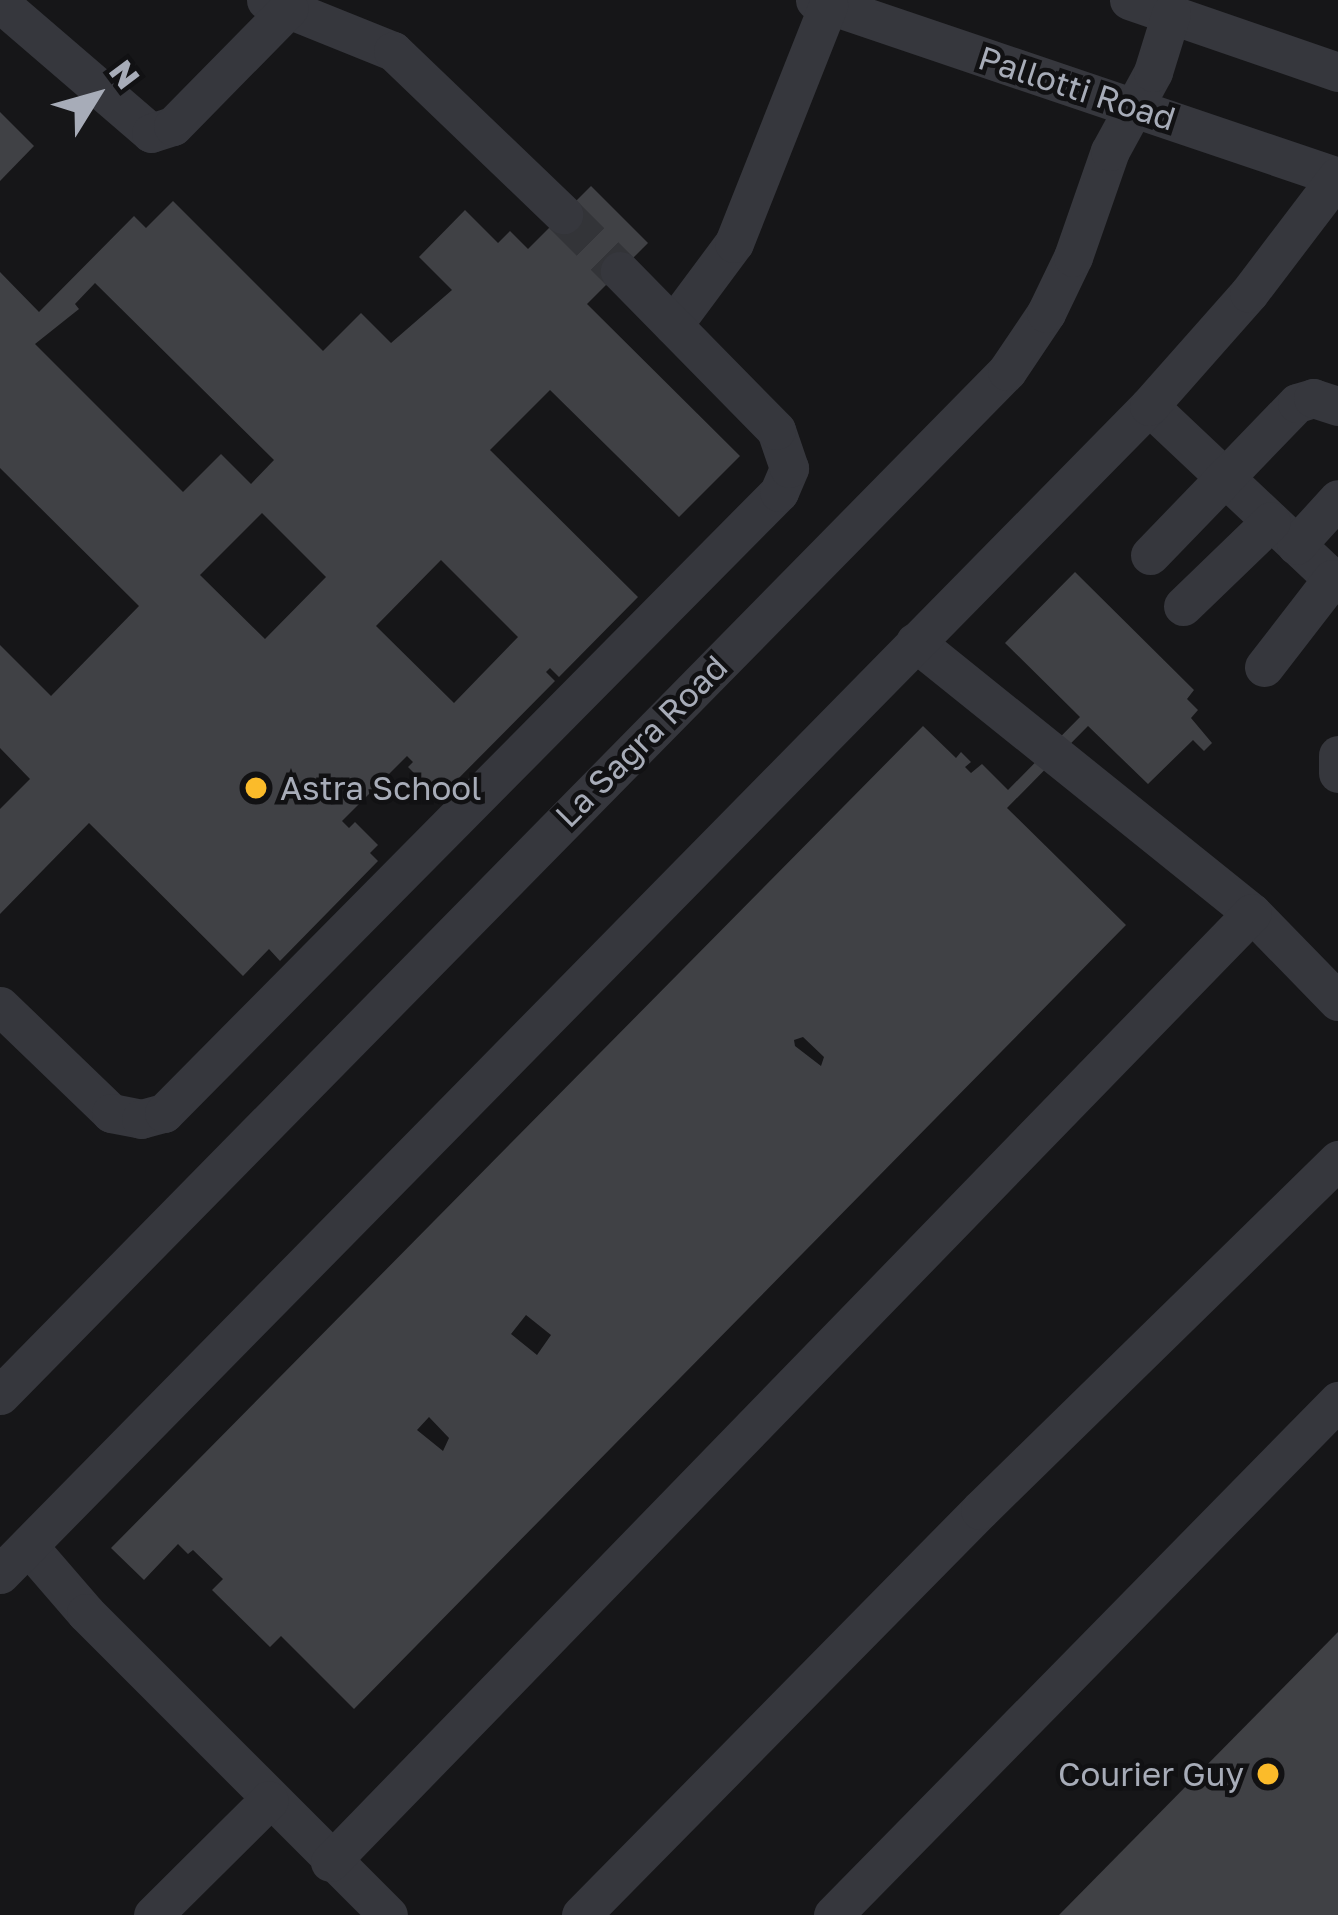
<!DOCTYPE html>
<html>
<head>
<meta charset="utf-8">
<style>
	body { margin:0 }
	#map { position:relative; width:1338px; height:1915px; overflow:hidden; background:#161618; font-family:"Golos Text",sans-serif }
	div>[style] { position:absolute }
	[style*='--x'] { left:calc(var(--x)*1px); top:calc(var(--y)*1px); width:calc(var(--w)*1px); rotate:calc(var(--a)*1deg) }
	.building>* { inset:0; background:#404145 }
	.minor-tunnel>* { height:39px; margin-top:-19.5px; transform-origin:0; background:repeating-linear-gradient(90deg,#333438 0 39px,transparent 0 59px) }
	.minor>* { height:39px; margin:-19.5px; padding:0 19.5px; transform-origin:19.5px; border-radius:19.5px; background:#36373d }
	.dots>* { width:33px; height:33px; translate:-50% -50%; box-sizing:border-box; border:6px solid #111113; border-radius:50% }
	span { translate:-50% -50%; white-space:nowrap; text-align:center; line-height:1.15; -webkit-text-stroke:9px #111113; paint-order:stroke }
	.street-label { font-size:33px; color:#a7acb8 }
	.poi-label { font-size:33px; color:#a7acb8 }
	.left { translate:0 -50%; text-align:left }
	.right { translate:-100% -50%; text-align:right }
	.north { position:absolute; left:36px; top:36px; width:120px; height:120px; -webkit-text-stroke:9px #111113; paint-order:stroke; rotate:53deg; font-size:33px; font-weight:700; line-height:48px; text-align:center; color:#a7acb8 }
	.north::after { content:''; display:block; margin:auto; width:42px; height:54px; background:#a7acb8; clip-path:polygon(50% 0,100% 100%,50% 72%,0 100%) }
</style>
</head>
<body>
<div id="map">
	<div class="building">
		<i style="clip-path:polygon(0 112px,34px 146px,0 181px)"></i>
		<i style="clip-path:polygon(evenodd,591px 186px,648px 243px,587px 304px,740px 456px,679px 517px,550px 390px,490px 450px,638px 597px,559px 677px,550px 668px,546px 672px,555px 681px,447px 790px,438px 782px,431px 790px,408px 767px,413px 762px,407px 756px,342px 821px,349px 828px,355px 822px,378px 845px,370px 853px,378px 861px,280px 961px,269px 949px,243px 976px,89px 823px,0 914px,0 809px,30px 779px,0 748px,0 645px,51px 696px,139px 606px,0 468px,0 272px,39px 312px,134px 216px,146px 228px,173px 201px,323px 351px,361px 313px,391px 343px,452px 290px,419px 257px,465px 210px,498px 243px,510px 231px,528px 249px,591px 186px,95px 283px,274px 460px,251px 484px,221px 454px,183px 492px,35px 344px,79px 309px,75px 304px,95px 283px,591px 186px,262px 513px,326px 577px,265px 639px,200px 575px,262px 513px,591px 186px,441px 560px,518px 637px,454px 703px,376px 626px,441px 560px)"></i>
		<i style="clip-path:polygon(evenodd,1075px 572px,1194px 690px,1187px 699px,1198px 710px,1191px 718px,1212px 743px,1204px 751px,1193px 740px,1148px 784px,1088px 726px,1007px 808px,1126px 925px,354px 1709px,281px 1636px,270px 1647px,212px 1590px,223px 1579px,193px 1550px,188px 1554px,178px 1544px,144px 1580px,111px 1548px,923px 726px,956px 758px,961px 752px,971px 762px,965px 767px,971px 773px,982px 764px,1008px 790px,1080px 717px,1005px 643px,1075px 572px,803px 1037px,824px 1057px,821px 1066px,795px 1046px,794px 1040px,803px 1037px,1075px 572px,526px 1315px,551px 1335px,537px 1355px,511px 1334px,526px 1315px,1075px 572px,429px 1417px,449px 1438px,443px 1451px,417px 1430px,429px 1417px)"></i>
		<i style="clip-path:polygon(1338px 1632px,1338px 1915px,1059px 1915px)"></i>
	</div>
	<div class="minor-tunnel">
		<i style="--x:563;--y:214;--w:81;--a:45"></i>
	</div>
	<div class="minor">
		<i style="--x:266;--y:0;--w:137;--a:21.9"></i>
		<i style="--x:393;--y:51;--w:236;--a:43.8"></i>
		<i style="--x:815;--y:0;--w:552;--a:18.7"></i>
		<i style="--x:1129;--y:0;--w:221;--a:19"></i>
		<i style="--x:0;--y:3;--w:199;--a:40.7"></i>
		<i style="--x:151;--y:133;--w:23;--a:-18"></i>
		<i style="--x:173;--y:126;--w:165;--a:-45.5"></i>
		<i style="--x:673;--y:325;--w:102;--a:-53.4"></i>
		<i style="--x:734;--y:243;--w:256;--a:-68.4"></i>
		<i style="--x:1149;--y:406;--w:260;--a:43.3"></i>
		<i style="--x:1296;--y:545;--w:62;--a:-47.6"></i>
		<i style="--x:1150;--y:555;--w:211;--a:-46"></i>
		<i style="--x:1297;--y:403;--w:17;--a:-17"></i>
		<i style="--x:1313;--y:398;--w:26;--a:18"></i>
		<i style="--x:1183;--y:606;--w:122;--a:-44"></i>
		<i style="--x:915;--y:642;--w:432;--a:38.8"></i>
		<i style="--x:1252;--y:913;--w:123;--a:45.7"></i>
		<i style="--x:1264;--y:667;--w:111;--a:-52.3"></i>
		<i style="--x:1338;--y:755;--w:18;--a:90"></i>
		<i style="--x:0;--y:1006;--w:154;--a:43.9"></i>
		<i style="--x:111;--y:1113;--w:31;--a:11"></i>
		<i style="--x:141;--y:1119;--w:24;--a:-15"></i>
		<i style="--x:164;--y:1113;--w:874;--a:-45.28"></i>
		<i style="--x:779;--y:492;--w:26;--a:-67"></i>
		<i style="--x:789;--y:468;--w:40;--a:-108.9"></i>
		<i style="--x:776;--y:430;--w:223;--a:-134.5"></i>
		<i style="--x:0;--y:1395;--w:1436;--a:-45.48"></i>
		<i style="--x:1007;--y:371;--w:70;--a:-56.1"></i>
		<i style="--x:1046;--y:313;--w:62;--a:-64.3"></i>
		<i style="--x:1073;--y:257;--w:112;--a:-70.8"></i>
		<i style="--x:1110;--y:151;--w:90;--a:-61.4"></i>
		<i style="--x:1153;--y:72;--w:61;--a:-72.8"></i>
		<i style="--x:29;--y:1547;--w:87;--a:49.2"></i>
		<i style="--x:86;--y:1613;--w:427;--a:45"></i>
		<i style="--x:0;--y:1574;--w:1638;--a:-45.47"></i>
		<i style="--x:1149;--y:406;--w:151;--a:-48.5"></i>
		<i style="--x:1249;--y:293;--w:146;--a:-52.8"></i>
		<i style="--x:330;--y:1862;--w:1323;--a:-45.83"></i>
		<i style="--x:153;--y:1915;--w:163;--a:-44.8"></i>
		<i style="--x:581;--y:1915;--w:569;--a:-45.43"></i>
		<i style="--x:980;--y:1510;--w:501;--a:-44.35"></i>
		<i style="--x:833;--y:1915;--w:721;--a:-45.51"></i>
	</div>
	<div class="dots">
		<i style="left:256px;top:788px;background:#fbbb2a"></i>
		<i style="left:1268px;top:1774px;background:#fbbb2a"></i>
	</div>
	<div class="street-label">
		<span style="left:1077px;top:88px;rotate:18deg">Pallotti Road</span>
		<span style="left:641px;top:741px;rotate:-45deg">La Sagra Road</span>
	</div>
	<div class="poi-label">
		<span class="left" style="left:280px;top:788px">Astra School</span>
		<span class="right" style="left:1244px;top:1774px">Courier Guy</span>
	</div>
	<div class="north">N</div>
</div>
</body>
</html>
